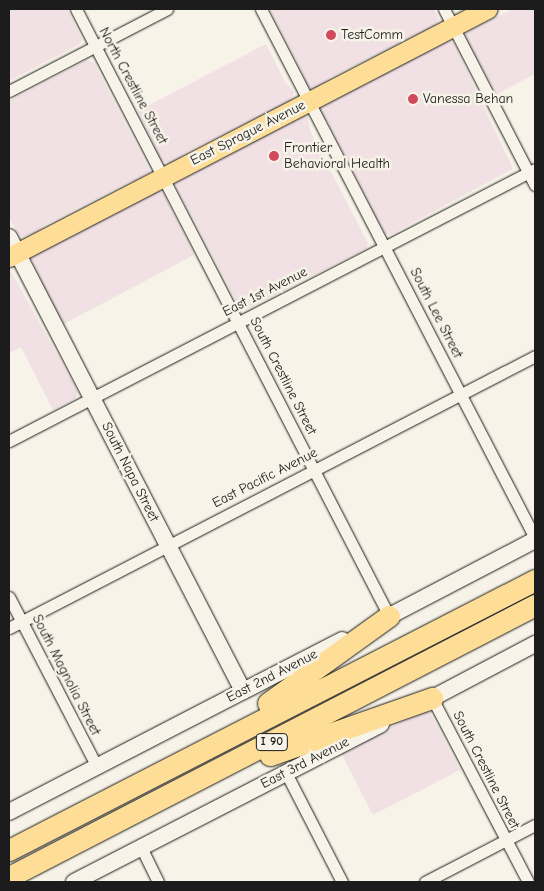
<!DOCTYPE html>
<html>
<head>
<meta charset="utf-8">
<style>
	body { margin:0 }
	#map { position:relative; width:544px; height:891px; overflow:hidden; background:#f7f3e8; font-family:"Comic Neue",sans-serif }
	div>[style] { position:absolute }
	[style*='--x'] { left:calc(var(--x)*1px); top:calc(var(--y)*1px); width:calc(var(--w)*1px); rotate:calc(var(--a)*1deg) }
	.built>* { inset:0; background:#f1e1e4 }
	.roads { filter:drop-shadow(0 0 1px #1c1c1c) drop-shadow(0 0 1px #1c1c1c) }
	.street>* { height:11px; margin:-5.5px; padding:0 5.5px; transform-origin:5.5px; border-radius:5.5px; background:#f7f3e8 }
	.secondary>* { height:16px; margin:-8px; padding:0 8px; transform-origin:8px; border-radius:8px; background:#f7f3e8 }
	.primary>* { height:19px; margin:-9.5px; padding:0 9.5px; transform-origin:9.5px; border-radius:9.5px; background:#fede96 }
	.highway>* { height:21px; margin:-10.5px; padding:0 10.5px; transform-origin:10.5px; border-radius:10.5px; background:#fede96 }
	.dots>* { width:14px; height:14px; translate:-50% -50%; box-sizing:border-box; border:2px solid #f7f3e8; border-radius:50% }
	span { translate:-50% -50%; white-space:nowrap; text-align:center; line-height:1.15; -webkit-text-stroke:5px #f7f3e8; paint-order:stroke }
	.shield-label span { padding:1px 4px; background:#f7f3e8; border:1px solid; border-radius:4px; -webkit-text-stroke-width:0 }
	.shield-label { font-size:12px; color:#1c1c1c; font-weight:700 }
	.poi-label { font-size:14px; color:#1c1c1c }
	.left { translate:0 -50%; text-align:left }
	.street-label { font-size:14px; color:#1c1c1c }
	.frame { position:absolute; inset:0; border:10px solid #1c1c1c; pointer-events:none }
</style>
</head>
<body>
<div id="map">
	<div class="built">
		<i style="clip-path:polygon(9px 9px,67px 9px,82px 39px,80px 44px,9px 81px)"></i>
		<i style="clip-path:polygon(270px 9px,434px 9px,439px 20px,434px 26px,331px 77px,315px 89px,306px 86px,303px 74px)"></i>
		<i style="clip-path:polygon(513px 9px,535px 9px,535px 74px,497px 94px,465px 38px,466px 32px)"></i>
		<i style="clip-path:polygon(444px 41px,454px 43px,513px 169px,390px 235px,385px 234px,328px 122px,318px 111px,319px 107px)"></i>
		<i style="clip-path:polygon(266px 44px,285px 82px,294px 92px,291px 101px,187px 152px,172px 163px,161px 161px,138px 111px)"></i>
		<i style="clip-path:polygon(87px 60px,94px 63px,150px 171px,137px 181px,127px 183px,43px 226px,36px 233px,21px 237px,9px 219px,9px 101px)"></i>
		<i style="clip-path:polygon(303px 115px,308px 118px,310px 131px,368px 243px,367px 248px,245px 310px,240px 308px,174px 182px,176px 178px)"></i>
		<i style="clip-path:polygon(155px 189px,164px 194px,194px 255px,62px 325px,30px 256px)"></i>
		<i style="clip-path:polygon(9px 268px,78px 392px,76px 398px,53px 410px,21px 347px,9px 353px)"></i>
		<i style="clip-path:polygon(422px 711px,430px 713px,460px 770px,373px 815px,341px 753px)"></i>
	</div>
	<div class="roads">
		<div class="street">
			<i style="--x:76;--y:9;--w:683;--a:62.72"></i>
			<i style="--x:261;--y:9;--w:596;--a:62.62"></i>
			<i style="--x:444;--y:9;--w:198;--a:62.7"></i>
			<i style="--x:9;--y:91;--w:178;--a:-27.4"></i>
			<i style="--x:9;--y:441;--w:592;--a:-27.34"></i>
			<i style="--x:9;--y:597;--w:191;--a:62.6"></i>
			<i style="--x:9;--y:628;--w:592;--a:-27.34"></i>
			<i style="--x:432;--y:698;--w:208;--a:62.4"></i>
			<i style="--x:286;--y:773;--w:123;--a:62.8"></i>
			<i style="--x:141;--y:847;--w:39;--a:64"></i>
			<i style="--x:425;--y:882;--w:124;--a:-27.4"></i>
		</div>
		<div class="secondary">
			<i style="--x:9;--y:237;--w:511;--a:62.73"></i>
			<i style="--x:380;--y:621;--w:175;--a:-27.6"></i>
			<i style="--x:423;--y:703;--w:127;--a:-27.8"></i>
			<i style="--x:9;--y:812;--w:375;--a:-27.3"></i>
			<i style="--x:74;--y:882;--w:345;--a:-27.2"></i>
		</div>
		<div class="primary">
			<i style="--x:9;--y:257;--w:539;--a:-27.42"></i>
		</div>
		<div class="highway">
			<i style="--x:268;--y:703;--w:149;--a:-35.7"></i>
			<i style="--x:270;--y:755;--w:172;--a:-19.4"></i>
			<i style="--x:9;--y:850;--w:591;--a:-27.17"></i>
			<i style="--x:9;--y:877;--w:592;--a:-27.34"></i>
		</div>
	</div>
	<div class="dots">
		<i style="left:331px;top:35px;background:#d1495b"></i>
		<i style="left:413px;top:99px;background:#d1495b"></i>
		<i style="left:274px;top:156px;background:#d1495b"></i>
	</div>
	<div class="shield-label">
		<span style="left:272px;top:742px">I 90</span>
	</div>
	<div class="poi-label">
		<span class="left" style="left:341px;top:35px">TestComm</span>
		<span class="left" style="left:423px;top:99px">Vanessa Behan</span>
		<span class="left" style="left:284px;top:156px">Frontier<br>Behavioral Health</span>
	</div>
	<div class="street-label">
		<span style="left:133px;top:86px;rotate:62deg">North Crestline Street</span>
		<span style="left:248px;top:133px;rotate:-27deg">East Sprague Avenue</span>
		<span style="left:265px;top:292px;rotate:-27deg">East 1st Avenue</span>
		<span style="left:436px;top:313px;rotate:63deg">South Lee Street</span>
		<span style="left:283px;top:376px;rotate:63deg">South Crestline Street</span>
		<span style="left:130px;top:472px;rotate:63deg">South Napa Street</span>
		<span style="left:265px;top:478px;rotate:-27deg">East Pacific Avenue</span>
		<span style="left:66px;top:675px;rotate:63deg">South Magnolia Street</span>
		<span style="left:272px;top:676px;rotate:-27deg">East 2nd Avenue</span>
		<span style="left:305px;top:763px;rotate:-27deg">East 3rd Avenue</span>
		<span style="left:486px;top:770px;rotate:63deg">South Crestline Street</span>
	</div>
	<div class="frame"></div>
</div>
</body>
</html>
